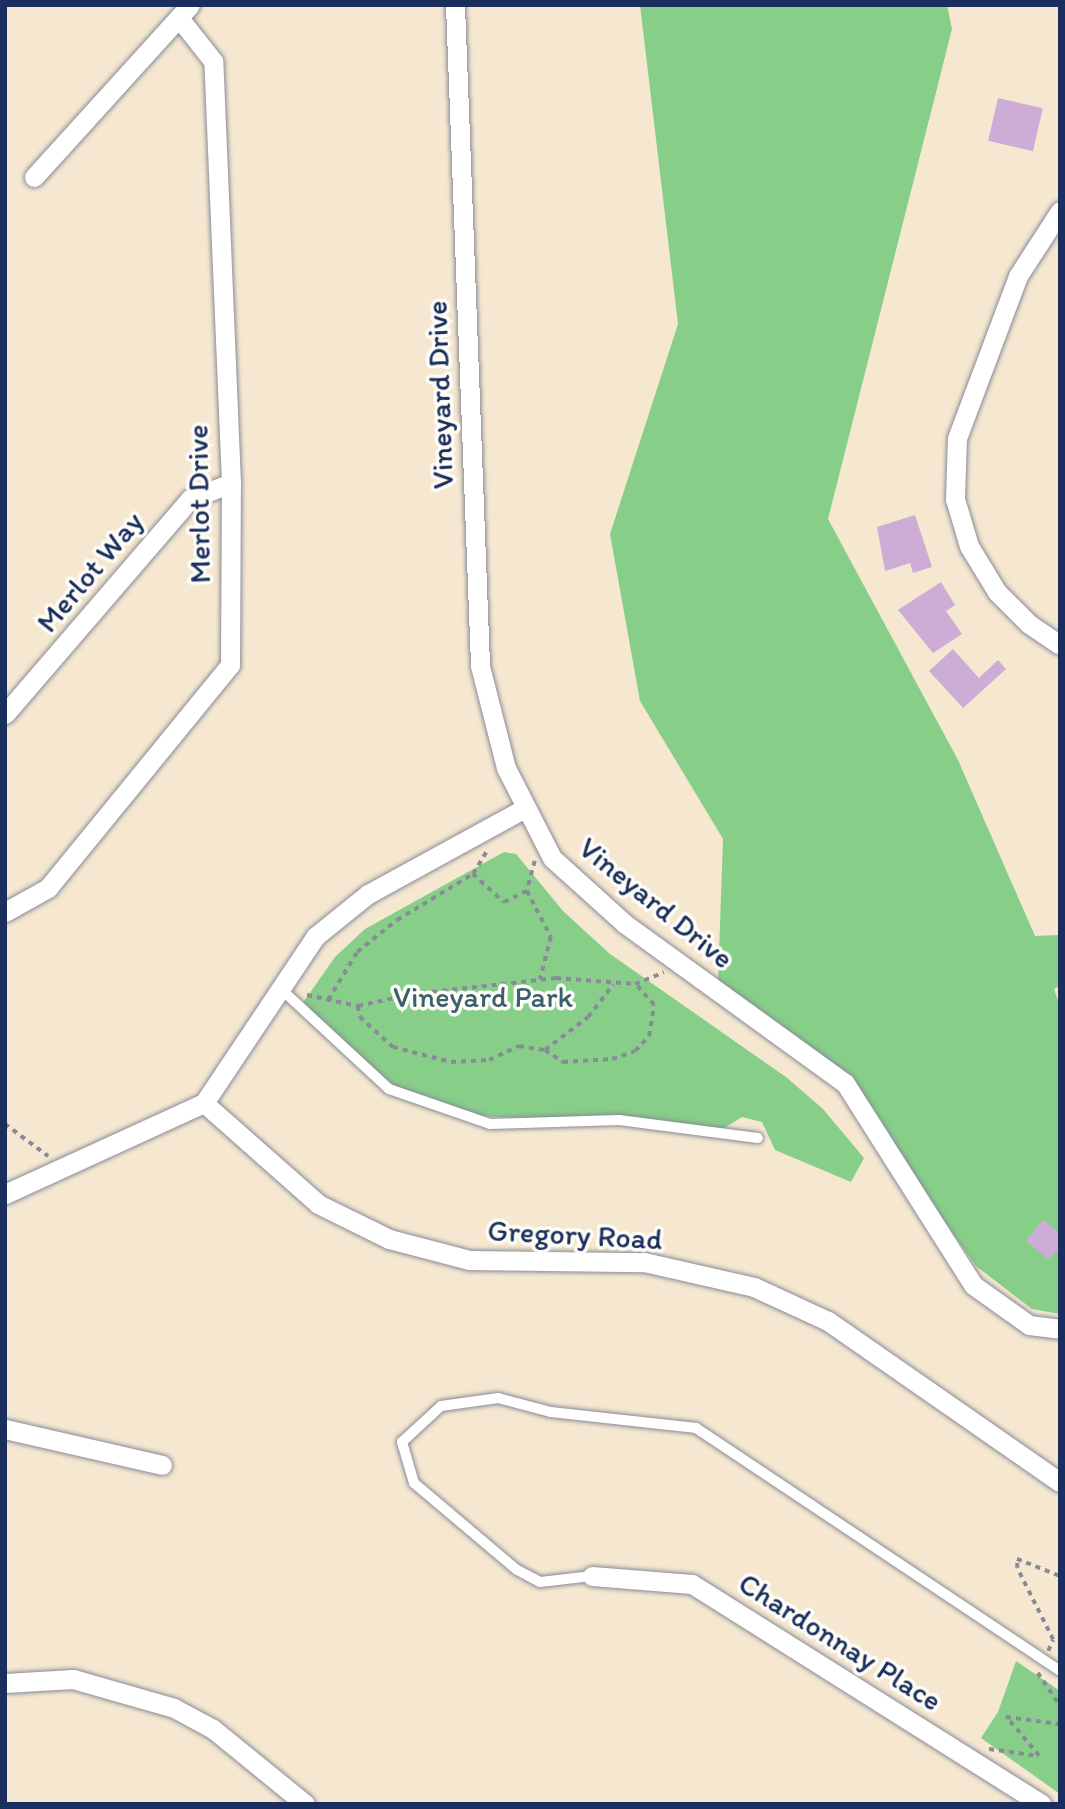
<!DOCTYPE html>
<html>
<head>
<meta charset="utf-8">
<style>
	body { margin:0 }
	#map { position:relative; width:1065px; height:1809px; overflow:hidden; background:#f5e7d0; font-family:Itim,sans-serif }
	div>[style] { position:absolute }
	[style*='--x'] { left:calc(var(--x)*1px); top:calc(var(--y)*1px); width:calc(var(--w)*1px); rotate:calc(var(--a)*1deg) }
	.green>* { inset:0; background:#87ce89 }
	.building>* { inset:0; background:#cdadd6; transform-origin:0 0 }
	.path>* { height:3.5px; margin-top:-1.75px; transform-origin:0; background:repeating-linear-gradient(90deg,#888b97 0 5px,transparent 0 10px) }
	.roads { filter:drop-shadow(0 0 2px #888b97) drop-shadow(0 0 2px #888b97) }
	.lane>* { height:10px; margin:-5px; padding:0 5px; transform-origin:5px; border-radius:5px; background:#fff }
	.street>* { height:19px; margin:-9.5px; padding:0 9.5px; transform-origin:9.5px; border-radius:9.5px; background:#fff }
	span { translate:-50% -50%; white-space:nowrap; text-align:center; line-height:1.15; -webkit-text-stroke:7px #fdfcf7; paint-order:stroke }
	.street-label { font-size:30px; color:#1b2f5e }
	.park-label { font-size:30px; color:#3b5f6b }
	.frame { position:absolute; inset:0; border:7px solid #1b2f5e; pointer-events:none }
</style>
</head>
<body>
<div id="map">
	<div class="green">
		<i style="clip-path:polygon(640px 5px,947px 5px,952px 29px,828px 519px,958px 760px,1035px 936px,1060px 935px,1060px 986px,1054px 989px,1060px 1006px,1060px 1314px,1032px 1309px,976px 1266px,834px 1065px,718px 981px,723px 839px,640px 701px,610px 534px,678px 324px)"></i>
		<i style="clip-path:polygon(504px 852px,516px 854px,563px 911px,610px 954px,786px 1077px,823px 1109px,864px 1158px,851px 1182px,775px 1150px,762px 1122px,742px 1117px,716px 1133px,674px 1125px,480px 1116px,409px 1093px,386px 1080px,300px 1007px,335px 957px,365px 929px)"></i>
		<i style="clip-path:polygon(1016px 1661px,1060px 1691px,1060px 1794px,981px 1738px,998px 1712px)"></i>
	</div>
	<div class="building">
		<i style="left:998px;top:98px;width:46px;height:44px;rotate:13deg"></i>
		<i style="clip-path:polygon(915px 515px,932px 567px,913px 573px,910px 563px,885px 571px,877px 527px)"></i>
		<i style="clip-path:polygon(941px 582px,955px 605px,946px 611px,962px 634px,933px 653px,898px 610px)"></i>
		<i style="clip-path:polygon(953px 649px,979px 678px,998px 660px,1006px 669px,963px 708px,929px 671px)"></i>
		<i style="clip-path:polygon(1043px 1220px,1060px 1233px,1060px 1247px,1049px 1260px,1026px 1241px)"></i>
	</div>
	<div class="path">
		<i style="--x:535;--y:861;--w:31;--a:105"></i>
		<i style="--x:527;--y:891;--w:52;--a:62.4"></i>
		<i style="--x:551;--y:937;--w:44;--a:104.3"></i>
		<i style="--x:473;--y:874;--w:29;--a:-59"></i>
		<i style="--x:307;--y:995;--w:52;--a:12.2"></i>
		<i style="--x:358;--y:1006;--w:55;--a:-12.5"></i>
		<i style="--x:412;--y:994;--w:145;--a:-6.3"></i>
		<i style="--x:556;--y:978;--w:79;--a:4.3"></i>
		<i style="--x:635;--y:984;--w:31;--a:-22"></i>
		<i style="--x:328;--y:1000;--w:56;--a:-58.9"></i>
		<i style="--x:357;--y:952;--w:51;--a:-38.7"></i>
		<i style="--x:397;--y:920;--w:89;--a:-31.2"></i>
		<i style="--x:473;--y:874;--w:42;--a:42.1"></i>
		<i style="--x:504;--y:902;--w:25;--a:-26"></i>
		<i style="--x:358;--y:1006;--w:11;--a:80"></i>
		<i style="--x:360;--y:1017;--w:45;--a:42.3"></i>
		<i style="--x:393;--y:1047;--w:60;--a:14.5"></i>
		<i style="--x:451;--y:1062;--w:38;--a:-3"></i>
		<i style="--x:489;--y:1060;--w:33;--a:-25"></i>
		<i style="--x:519;--y:1046;--w:26;--a:9"></i>
		<i style="--x:545;--y:1050;--w:22;--a:34"></i>
		<i style="--x:563;--y:1062;--w:49;--a:-3.5"></i>
		<i style="--x:612;--y:1059;--w:24;--a:-19"></i>
		<i style="--x:635;--y:1051;--w:21;--a:-47"></i>
		<i style="--x:649;--y:1036;--w:31;--a:-81"></i>
		<i style="--x:654;--y:1005;--w:28;--a:-132"></i>
		<i style="--x:545;--y:1050;--w:54;--a:-37.5"></i>
		<i style="--x:588;--y:1017;--w:41;--a:-52"></i>
		<i style="--x:5;--y:1124;--w:54;--a:36.7"></i>
		<i style="--x:1048;--y:1651;--w:12;--a:-66"></i>
		<i style="--x:1053;--y:1640;--w:80;--a:-116.6"></i>
		<i style="--x:1017;--y:1568;--w:9;--a:-90"></i>
		<i style="--x:1017;--y:1559;--w:46;--a:21.6"></i>
		<i style="--x:1038;--y:1673;--w:40;--a:56"></i>
		<i style="--x:989;--y:1749;--w:50;--a:8"></i>
		<i style="--x:1039;--y:1756;--w:51;--a:-130.2"></i>
		<i style="--x:1006;--y:1717;--w:54;--a:7.4"></i>
	</div>
	<div class="roads">
		<div class="lane">
			<i style="--x:281;--y:989;--w:147;--a:42.8"></i>
			<i style="--x:389;--y:1089;--w:107;--a:19.1"></i>
			<i style="--x:490;--y:1124;--w:129;--a:-1.8"></i>
			<i style="--x:619;--y:1120;--w:140;--a:7.4"></i>
			<i style="--x:592;--y:1576;--w:52;--a:173.4"></i>
			<i style="--x:540;--y:1582;--w:26;--a:-152"></i>
			<i style="--x:517;--y:1570;--w:135;--a:-139.8"></i>
			<i style="--x:414;--y:1483;--w:43;--a:-106.3"></i>
			<i style="--x:402;--y:1442;--w:53;--a:-42.7"></i>
			<i style="--x:441;--y:1406;--w:58;--a:-8"></i>
			<i style="--x:498;--y:1398;--w:55;--a:14.8"></i>
			<i style="--x:551;--y:1412;--w:146;--a:6.3"></i>
			<i style="--x:696;--y:1428;--w:438;--a:33.7"></i>
		</div>
		<div class="street">
			<i style="--x:455;--y:5;--w:661;--a:87.83"></i>
			<i style="--x:480;--y:666;--w:105;--a:75.7"></i>
			<i style="--x:506;--y:768;--w:101;--a:62.9"></i>
			<i style="--x:552;--y:858;--w:98;--a:42.1"></i>
			<i style="--x:625;--y:924;--w:271;--a:35.9"></i>
			<i style="--x:845;--y:1083;--w:239;--a:57.6"></i>
			<i style="--x:973;--y:1285;--w:69;--a:35.5"></i>
			<i style="--x:1029;--y:1325;--w:31;--a:7"></i>
			<i style="--x:34;--y:177;--w:232;--a:-47.8"></i>
			<i style="--x:1060;--y:211;--w:77;--a:122.9"></i>
			<i style="--x:1018;--y:276;--w:173;--a:110.6"></i>
			<i style="--x:957;--y:438;--w:61;--a:91.9"></i>
			<i style="--x:955;--y:499;--w:49;--a:73.4"></i>
			<i style="--x:969;--y:546;--w:54;--a:58.7"></i>
			<i style="--x:997;--y:592;--w:45;--a:45"></i>
			<i style="--x:1029;--y:624;--w:37;--a:34"></i>
			<i style="--x:5;--y:714;--w:284;--a:-49.3"></i>
			<i style="--x:190;--y:499;--w:44;--a:-21.3"></i>
			<i style="--x:5;--y:912;--w:49;--a:-29.2"></i>
			<i style="--x:48;--y:888;--w:288;--a:-50.8"></i>
			<i style="--x:230;--y:665;--w:182;--a:-89.7"></i>
			<i style="--x:231;--y:483;--w:422;--a:-92.4"></i>
			<i style="--x:213;--y:61;--w:55;--a:-128.3"></i>
			<i style="--x:204;--y:1103;--w:152;--a:41.5"></i>
			<i style="--x:318;--y:1204;--w:79;--a:26.2"></i>
			<i style="--x:389;--y:1239;--w:83;--a:14.7"></i>
			<i style="--x:469;--y:1260;--w:175;--a:0.7"></i>
			<i style="--x:644;--y:1262;--w:113;--a:12.8"></i>
			<i style="--x:754;--y:1287;--w:81;--a:24.7"></i>
			<i style="--x:828;--y:1321;--w:282;--a:34.8"></i>
			<i style="--x:5;--y:1194;--w:219;--a:-24.6"></i>
			<i style="--x:204;--y:1103;--w:201;--a:-56.2"></i>
			<i style="--x:316;--y:936;--w:67;--a:-38.9"></i>
			<i style="--x:368;--y:894;--w:179;--a:-28.7"></i>
			<i style="--x:5;--y:1429;--w:161;--a:12.9"></i>
			<i style="--x:592;--y:1576;--w:100;--a:4.6"></i>
			<i style="--x:692;--y:1584;--w:413;--a:32.2"></i>
			<i style="--x:5;--y:1683;--w:68;--a:-3.4"></i>
			<i style="--x:73;--y:1679;--w:105;--a:16"></i>
			<i style="--x:174;--y:1708;--w:44;--a:28.3"></i>
			<i style="--x:213;--y:1729;--w:119;--a:39.2"></i>
		</div>
	</div>
	<div class="street-label">
		<span style="left:440px;top:395px;rotate:-92deg">Vineyard Drive</span>
		<span style="left:199px;top:504px;rotate:-91deg">Merlot Drive</span>
		<span style="left:90px;top:572px;rotate:-50deg">Merlot Way</span>
		<span style="left:656px;top:903px;rotate:39deg">Vineyard Drive</span>
		<span style="left:575px;top:1235px;rotate:3deg">Gregory Road</span>
		<span style="left:840px;top:1642px;rotate:32deg">Chardonnay Place</span>
	</div>
	<div class="park-label">
		<span style="left:483px;top:997px">Vineyard Park</span>
	</div>
	<div class="frame"></div>
</div>
</body>
</html>
